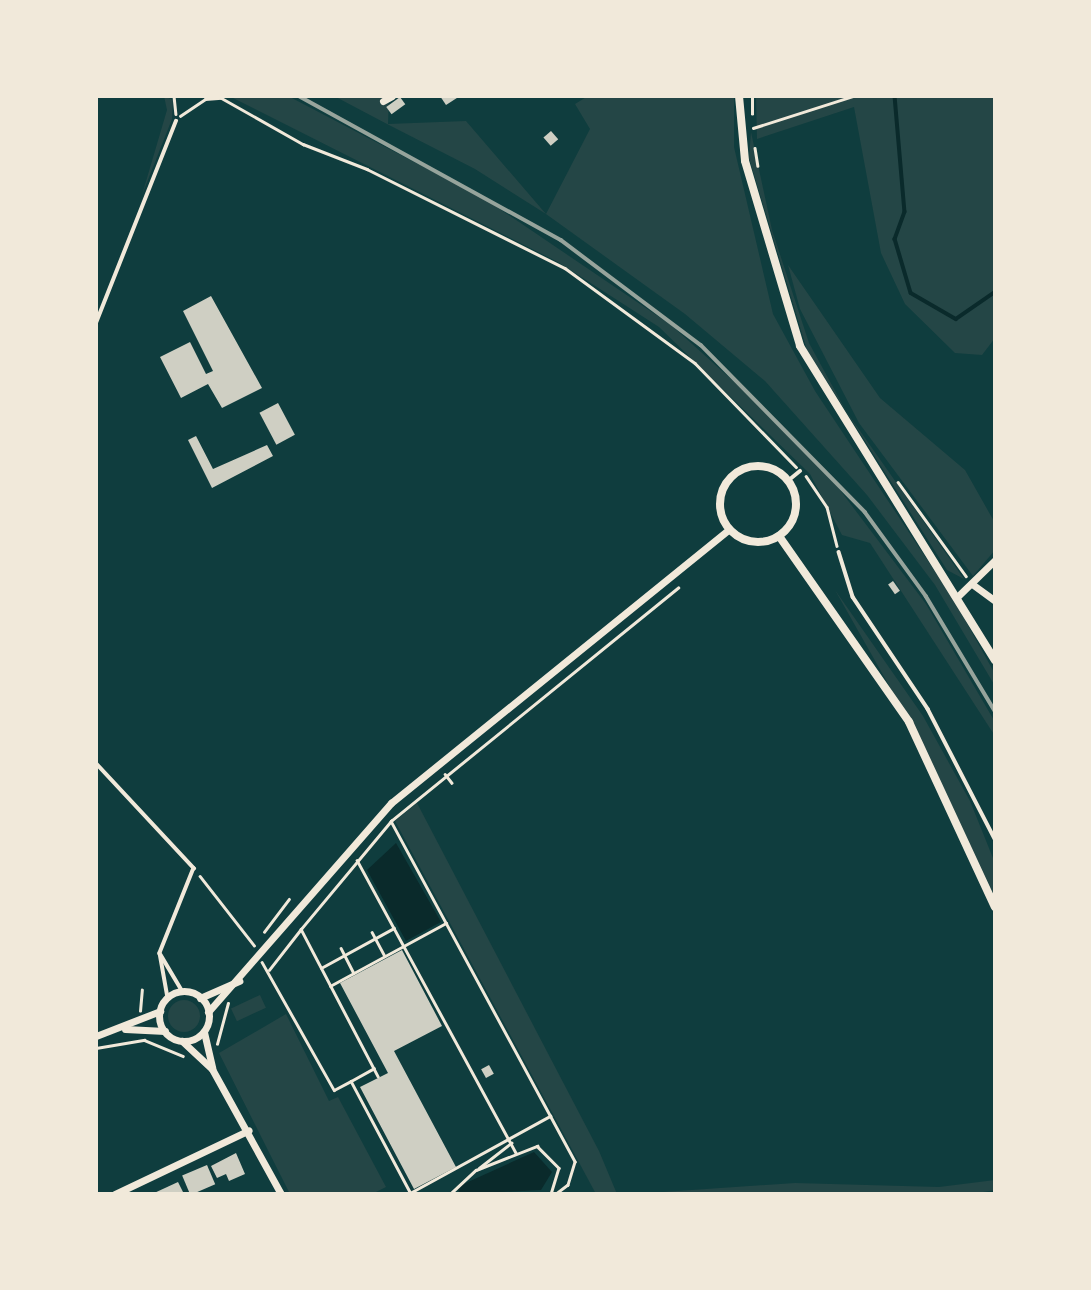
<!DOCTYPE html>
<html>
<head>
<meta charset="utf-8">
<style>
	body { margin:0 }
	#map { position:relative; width:1091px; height:1290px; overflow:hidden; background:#0f3d3e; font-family:Helvetica,sans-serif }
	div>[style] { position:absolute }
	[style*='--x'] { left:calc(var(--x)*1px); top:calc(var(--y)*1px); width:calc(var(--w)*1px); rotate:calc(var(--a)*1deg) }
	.green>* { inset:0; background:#244646; transform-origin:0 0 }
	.round { border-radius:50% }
	.water>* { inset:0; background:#0a2a2b }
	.stream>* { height:3.5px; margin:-1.75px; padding:0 1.75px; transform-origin:1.75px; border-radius:1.75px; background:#0a2a2b }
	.building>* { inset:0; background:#cfcfc3; transform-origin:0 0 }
	.path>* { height:2.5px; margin:-1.25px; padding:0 1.25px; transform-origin:1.25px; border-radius:1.25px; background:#f1e9da }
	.service>* { height:3.5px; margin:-1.75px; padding:0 1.75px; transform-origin:1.75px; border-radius:1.75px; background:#f1e9da }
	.minor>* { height:7px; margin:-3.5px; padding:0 3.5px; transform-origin:3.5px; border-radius:3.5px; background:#f1e9da }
	.minor>.ring { margin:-3.5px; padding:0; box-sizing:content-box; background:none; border:7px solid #f1e9da; border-radius:50% }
	.tertiary>* { height:8px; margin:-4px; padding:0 4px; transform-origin:4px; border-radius:4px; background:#f1e9da }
	.tertiary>.ring { margin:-4px; padding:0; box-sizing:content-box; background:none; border:8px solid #f1e9da; border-radius:50% }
	.rail>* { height:3.5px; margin:-1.75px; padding:0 1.75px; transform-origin:1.75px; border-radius:1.75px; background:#97a49c }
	span { translate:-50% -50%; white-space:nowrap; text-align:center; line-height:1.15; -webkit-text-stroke:5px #f1e9da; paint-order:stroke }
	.frame { position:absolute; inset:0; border:98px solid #f1e9da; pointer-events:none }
</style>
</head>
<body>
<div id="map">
	<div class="green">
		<i style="clip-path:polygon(164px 96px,173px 100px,172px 119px,142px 195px,167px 110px)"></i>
		<i style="clip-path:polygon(229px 96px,288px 96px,485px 199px,671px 325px,781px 424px,837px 486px,926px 604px,995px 722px,995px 736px,870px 543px,842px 535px,810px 474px,659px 327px,558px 262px)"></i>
		<i style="clip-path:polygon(334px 96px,389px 96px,388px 124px,466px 121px,546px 214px,590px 129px,575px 104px,588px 96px,734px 96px,734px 147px,773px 314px,815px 391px,954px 600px,995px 674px,995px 686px,935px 585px,867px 495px,765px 381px,685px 314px,546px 214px,475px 169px,387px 124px)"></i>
		<i style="clip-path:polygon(756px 96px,995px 96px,995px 338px,982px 355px,955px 353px,905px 304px,881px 253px,854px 107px,757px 139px)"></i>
		<i style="clip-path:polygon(751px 132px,772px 230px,809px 343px,846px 411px,964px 579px,947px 570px,807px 350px,749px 158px)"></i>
		<i style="clip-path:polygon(788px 265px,880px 398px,965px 470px,995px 523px,995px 550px,973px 576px,859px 423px,800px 309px)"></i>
		<i style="clip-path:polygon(835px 590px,923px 716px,970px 801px,995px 863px,995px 897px,925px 749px)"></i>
		<i style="clip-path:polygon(417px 803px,599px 1151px,617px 1194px,596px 1194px,395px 821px)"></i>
		<i style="left:260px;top:995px;width:14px;height:32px;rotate:65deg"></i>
		<i class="round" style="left:168px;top:1000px;width:32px;height:32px"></i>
		<i style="clip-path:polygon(286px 1014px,329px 1101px,338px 1097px,386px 1187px,372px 1194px,290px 1194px,219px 1053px)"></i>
		<i style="clip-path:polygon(995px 1180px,995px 1190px,971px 1194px,634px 1194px,795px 1183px,939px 1187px)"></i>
	</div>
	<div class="water">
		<i style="clip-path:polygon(396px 843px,441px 922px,406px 941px,367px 870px)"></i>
		<i style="clip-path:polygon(534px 1152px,552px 1172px,541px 1190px,460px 1194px,457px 1187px)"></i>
	</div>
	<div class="stream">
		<i style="--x:895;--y:96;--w:116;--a:85.1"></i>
		<i style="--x:905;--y:212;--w:29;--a:110"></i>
		<i style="--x:895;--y:239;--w:56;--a:73.5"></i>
		<i style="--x:911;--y:293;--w:52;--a:30"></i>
		<i style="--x:956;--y:319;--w:47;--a:-34.7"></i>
	</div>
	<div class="building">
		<i style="clip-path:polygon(440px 96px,460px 96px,446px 105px)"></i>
		<i style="left:400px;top:97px;width:9px;height:17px;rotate:54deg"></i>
		<i style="left:551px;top:131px;width:11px;height:10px;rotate:49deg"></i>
		<i style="clip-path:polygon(211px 296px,262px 388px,222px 408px,208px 384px,181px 398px,160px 357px,190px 342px,206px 374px,213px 371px,183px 311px)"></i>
		<i style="left:278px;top:403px;width:36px;height:21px;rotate:62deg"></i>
		<i style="clip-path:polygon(196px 436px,213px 469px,267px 445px,273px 456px,212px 488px,188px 440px)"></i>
		<i style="left:893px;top:581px;width:12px;height:6px;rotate:55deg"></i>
		<i style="clip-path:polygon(402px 950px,442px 1026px,394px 1051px,456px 1167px,414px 1189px,360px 1087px,388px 1073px,340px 983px)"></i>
		<i style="left:489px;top:1065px;width:10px;height:9px;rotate:61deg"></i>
		<i style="clip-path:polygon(236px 1153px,245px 1174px,229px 1181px,226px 1174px,217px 1178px,211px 1166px)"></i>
		<i style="left:207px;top:1165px;width:21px;height:27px;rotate:67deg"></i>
		<i style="clip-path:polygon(178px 1182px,184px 1194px,152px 1194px)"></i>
	</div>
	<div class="path">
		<i style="--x:174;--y:96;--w:18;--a:84"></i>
		<i style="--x:218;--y:96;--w:98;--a:29.5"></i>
		<i style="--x:303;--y:144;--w:69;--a:21.3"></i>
		<i style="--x:367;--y:169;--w:221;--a:26.6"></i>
		<i style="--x:565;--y:268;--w:161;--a:36.2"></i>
		<i style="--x:695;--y:363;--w:145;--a:45.8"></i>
		<i style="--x:752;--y:114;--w:18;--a:-90"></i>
		<i style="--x:180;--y:116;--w:30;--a:-34"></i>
		<i style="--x:205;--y:99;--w:16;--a:-4"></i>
		<i style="--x:753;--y:128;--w:105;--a:-17.7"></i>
		<i style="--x:755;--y:148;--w:18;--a:81"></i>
		<i style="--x:806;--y:476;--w:37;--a:56"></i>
		<i style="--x:827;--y:507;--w:40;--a:75.6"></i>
		<i style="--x:898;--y:482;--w:116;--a:54.1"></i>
		<i style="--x:445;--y:774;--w:11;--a:52"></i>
		<i style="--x:391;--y:821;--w:387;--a:61.6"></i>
		<i style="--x:575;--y:1162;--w:24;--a:107"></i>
		<i style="--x:568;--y:1185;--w:15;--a:143"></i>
		<i style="--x:357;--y:860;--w:333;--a:61.5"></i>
		<i style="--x:200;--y:876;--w:88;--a:52"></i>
		<i style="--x:301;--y:929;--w:141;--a:-50.2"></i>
		<i style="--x:391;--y:821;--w:370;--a:-39.1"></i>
		<i style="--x:264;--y:932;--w:41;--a:-52.9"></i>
		<i style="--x:372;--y:932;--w:27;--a:62"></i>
		<i style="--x:341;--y:948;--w:28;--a:63"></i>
		<i style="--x:262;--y:962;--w:147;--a:60.6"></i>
		<i style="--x:334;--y:1090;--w:19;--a:-28"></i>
		<i style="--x:351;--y:1081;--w:128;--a:62"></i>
		<i style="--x:321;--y:968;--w:83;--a:-28.7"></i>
		<i style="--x:269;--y:970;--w:52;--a:-52"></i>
		<i style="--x:301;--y:929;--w:166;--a:62.4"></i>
		<i style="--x:330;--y:986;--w:132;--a:-28.5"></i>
		<i style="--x:140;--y:1011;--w:21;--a:-85"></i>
		<i style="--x:144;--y:1040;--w:42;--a:22.3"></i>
		<i style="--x:217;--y:1044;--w:42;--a:-75"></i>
		<i style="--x:96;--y:1048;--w:49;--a:-9.5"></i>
		<i style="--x:351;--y:1081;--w:26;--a:-29"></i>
		<i style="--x:479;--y:1168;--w:41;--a:-38"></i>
		<i style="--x:410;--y:1193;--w:160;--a:-28.8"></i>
		<i style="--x:450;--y:1194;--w:35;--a:-43"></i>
		<i style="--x:476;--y:1170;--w:66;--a:-21.5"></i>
		<i style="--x:537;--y:1146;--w:31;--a:45"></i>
		<i style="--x:559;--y:1168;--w:27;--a:107"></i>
	</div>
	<div class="service">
		<i style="--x:96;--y:323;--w:217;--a:-68.4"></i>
		<i style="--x:789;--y:480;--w:14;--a:-39"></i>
		<i style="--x:839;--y:552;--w:47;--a:72.7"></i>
		<i style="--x:853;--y:597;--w:135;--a:56.2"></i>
		<i style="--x:928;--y:709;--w:146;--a:62.7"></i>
		<i style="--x:96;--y:763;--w:144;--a:47"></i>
		<i style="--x:194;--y:868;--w:92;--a:111.8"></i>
		<i style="--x:160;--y:953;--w:46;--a:79.9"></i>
		<i style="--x:161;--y:955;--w:43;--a:59.3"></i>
	</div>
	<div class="minor">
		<i style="--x:383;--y:101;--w:10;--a:-29"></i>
		<i style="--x:972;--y:584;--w:29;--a:36"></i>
		<i style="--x:957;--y:597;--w:53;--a:-44.2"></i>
		<i class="ring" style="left:159px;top:991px;width:43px;height:43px"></i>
		<i style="--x:200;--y:998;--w:43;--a:-23.6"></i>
		<i style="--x:208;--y:1012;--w:278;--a:-48.8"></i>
		<i style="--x:391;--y:803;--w:435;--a:-39"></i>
		<i style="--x:125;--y:1029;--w:40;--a:2.9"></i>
		<i style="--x:204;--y:1032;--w:37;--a:77"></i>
		<i style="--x:96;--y:1036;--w:69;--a:-21.3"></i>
		<i style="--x:182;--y:1041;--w:41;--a:43"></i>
		<i style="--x:212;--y:1069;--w:143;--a:61.1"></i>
		<i style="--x:115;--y:1194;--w:148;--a:-25.5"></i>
	</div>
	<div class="tertiary">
		<i style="--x:739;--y:96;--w:65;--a:84.7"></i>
		<i style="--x:745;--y:161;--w:193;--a:73.4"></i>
		<i style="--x:800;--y:346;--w:370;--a:58.2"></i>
		<i class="ring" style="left:720px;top:466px;width:68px;height:68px"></i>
		<i style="--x:779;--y:536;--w:227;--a:55"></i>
		<i style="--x:909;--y:722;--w:204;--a:65.1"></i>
	</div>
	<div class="rail">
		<i style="--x:299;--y:96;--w:299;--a:28.8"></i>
		<i style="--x:561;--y:240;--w:175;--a:36.9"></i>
		<i style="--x:701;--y:345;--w:234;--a:45.5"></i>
		<i style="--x:865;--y:512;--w:104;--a:54"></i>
		<i style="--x:926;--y:596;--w:134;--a:59"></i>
	</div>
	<div class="frame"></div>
</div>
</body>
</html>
